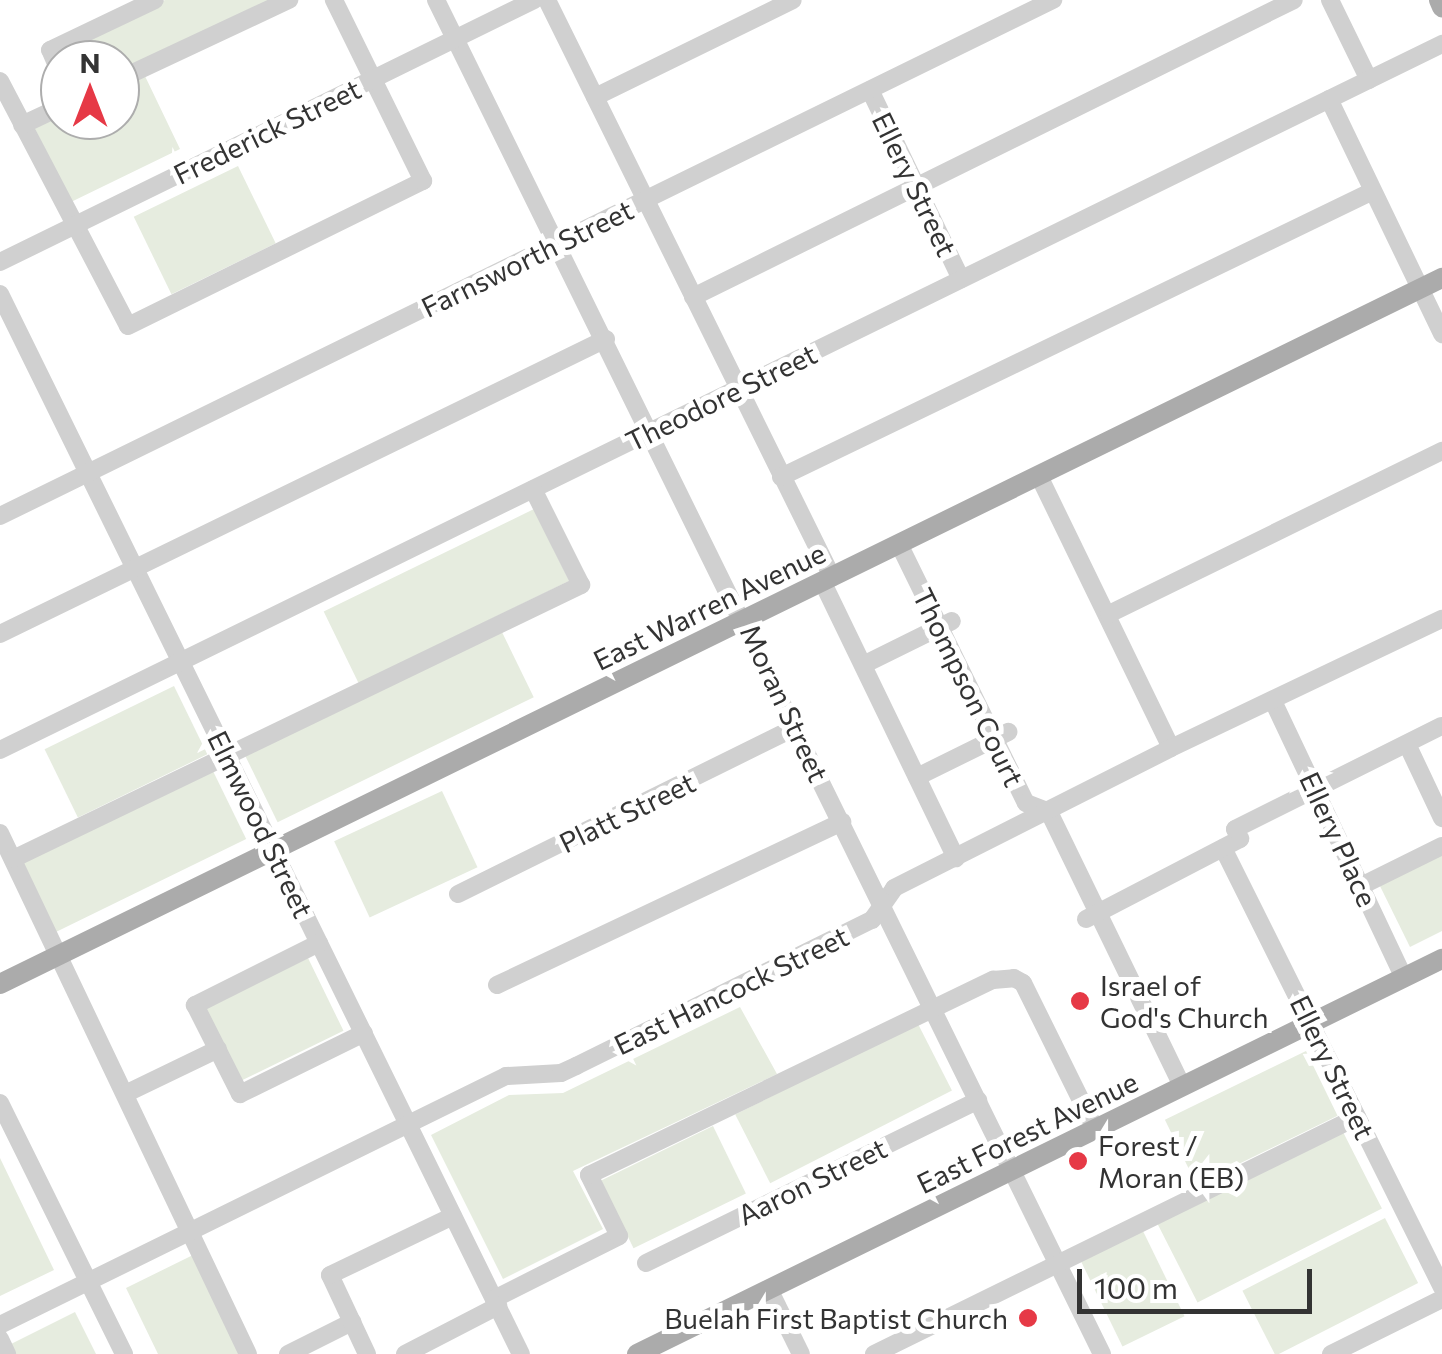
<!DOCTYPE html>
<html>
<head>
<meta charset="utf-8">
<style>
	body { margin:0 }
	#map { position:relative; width:1442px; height:1354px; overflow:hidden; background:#fff; font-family:Commissioner,sans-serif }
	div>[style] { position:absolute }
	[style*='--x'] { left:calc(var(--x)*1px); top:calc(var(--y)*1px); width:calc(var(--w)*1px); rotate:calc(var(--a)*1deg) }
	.green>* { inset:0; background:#e6ecdf; transform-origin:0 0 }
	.minor>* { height:18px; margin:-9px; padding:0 9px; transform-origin:9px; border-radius:9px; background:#d0d0d0 }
	.major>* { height:20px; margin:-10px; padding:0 10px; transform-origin:10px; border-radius:10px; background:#ababab }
	.dots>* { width:28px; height:28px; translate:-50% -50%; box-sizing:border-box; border:5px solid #fff; border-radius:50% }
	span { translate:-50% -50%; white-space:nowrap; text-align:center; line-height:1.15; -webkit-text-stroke:10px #fff; paint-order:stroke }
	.street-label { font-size:28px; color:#333 }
	.poi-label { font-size:28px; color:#333 }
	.left { translate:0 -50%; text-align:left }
	.right { translate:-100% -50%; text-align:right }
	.north { position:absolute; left:40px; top:40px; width:100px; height:100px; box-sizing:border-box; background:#fff; border:2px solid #adadad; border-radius:50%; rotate:0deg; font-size:28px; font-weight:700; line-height:40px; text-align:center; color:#333 }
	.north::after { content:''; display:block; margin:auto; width:35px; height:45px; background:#e63946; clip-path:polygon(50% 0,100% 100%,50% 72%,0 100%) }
	.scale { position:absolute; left:1077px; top:1269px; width:235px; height:45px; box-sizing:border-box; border:5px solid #333; border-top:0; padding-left:12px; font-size:30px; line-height:35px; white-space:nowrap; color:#333; -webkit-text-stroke:8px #fff; paint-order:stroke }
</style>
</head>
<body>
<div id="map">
	<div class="green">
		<i style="clip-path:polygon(165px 0,282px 0,120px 76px,120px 60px,60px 60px,55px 52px)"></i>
		<i style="clip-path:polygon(144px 74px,180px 149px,71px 202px,34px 127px,60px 115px,60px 120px,120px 120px,120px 86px)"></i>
		<i style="left:238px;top:166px;width:86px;height:116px;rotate:64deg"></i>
		<i style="left:534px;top:509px;width:80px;height:234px;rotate:64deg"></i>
		<i style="left:500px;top:628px;width:77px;height:285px;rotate:64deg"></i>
		<i style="left:174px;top:686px;width:76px;height:144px;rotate:64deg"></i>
		<i style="left:212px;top:769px;width:78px;height:214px;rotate:64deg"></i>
		<i style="left:442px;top:791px;width:84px;height:119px;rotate:65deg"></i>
		<i style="clip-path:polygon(1442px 850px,1442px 931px,1410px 947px,1378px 882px)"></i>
		<i style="left:308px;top:958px;width:81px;height:114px;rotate:64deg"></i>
		<i style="clip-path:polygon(740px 1007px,777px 1074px,573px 1171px,603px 1229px,503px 1279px,431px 1135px,509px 1095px,563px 1093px)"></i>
		<i style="left:917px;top:1022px;width:77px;height:204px;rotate:63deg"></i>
		<i style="left:1306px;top:1051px;width:72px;height:157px;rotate:64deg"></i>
		<i style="left:713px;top:1126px;width:75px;height:125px;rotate:64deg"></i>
		<i style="left:1342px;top:1130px;width:88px;height:207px;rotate:63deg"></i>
		<i style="clip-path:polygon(0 1158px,54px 1270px,0 1296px)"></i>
		<i style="left:1385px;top:1218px;width:73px;height:160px;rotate:63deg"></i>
		<i style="left:1142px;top:1229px;width:97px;height:69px;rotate:64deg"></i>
		<i style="clip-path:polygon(193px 1255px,241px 1354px,158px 1354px,126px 1288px)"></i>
		<i style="clip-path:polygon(75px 1312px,96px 1354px,13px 1354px,9px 1345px)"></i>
	</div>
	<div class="minor">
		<i style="--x:436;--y:0;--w:1509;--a:63.81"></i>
		<i style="--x:547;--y:0;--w:644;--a:63.71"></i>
		<i style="--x:1330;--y:0;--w:89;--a:64"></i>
		<i style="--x:60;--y:73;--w:25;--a:-113"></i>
		<i style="--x:50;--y:50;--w:116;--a:-25.5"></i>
		<i style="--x:120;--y:79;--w:187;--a:-25.1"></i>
		<i style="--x:0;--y:81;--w:276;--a:62.4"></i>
		<i style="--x:128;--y:326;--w:329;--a:-26.2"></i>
		<i style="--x:423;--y:181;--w:202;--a:-116.2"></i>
		<i style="--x:870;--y:90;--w:210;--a:64.3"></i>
		<i style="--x:595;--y:97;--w:220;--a:-26.1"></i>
		<i style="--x:1329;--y:99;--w:261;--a:64.3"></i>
		<i style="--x:22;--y:125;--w:42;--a:-25.3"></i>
		<i style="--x:0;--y:262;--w:595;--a:-26.13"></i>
		<i style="--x:0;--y:294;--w:1181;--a:63.83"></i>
		<i style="--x:693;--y:297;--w:670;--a:-26.3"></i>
		<i style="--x:1039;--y:476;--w:302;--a:64.1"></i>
		<i style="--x:781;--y:477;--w:657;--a:-25.79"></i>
		<i style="--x:0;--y:516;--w:1173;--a:-26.11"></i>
		<i style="--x:899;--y:544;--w:288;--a:63.9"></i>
		<i style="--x:1026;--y:803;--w:25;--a:21"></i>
		<i style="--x:1049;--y:812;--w:305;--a:64.1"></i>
		<i style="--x:822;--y:581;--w:308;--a:64.2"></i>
		<i style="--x:1109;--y:614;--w:371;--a:-26.1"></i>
		<i style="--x:0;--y:634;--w:674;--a:-25.96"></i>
		<i style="--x:863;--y:665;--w:99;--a:-26.3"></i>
		<i style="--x:1273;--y:701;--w:306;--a:64.7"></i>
		<i style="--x:1407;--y:744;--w:82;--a:64.7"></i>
		<i style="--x:0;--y:750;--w:1606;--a:-26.09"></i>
		<i style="--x:917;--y:777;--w:102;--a:-26.3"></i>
		<i style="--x:0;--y:833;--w:577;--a:64.55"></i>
		<i style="--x:1223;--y:848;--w:491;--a:63.5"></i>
		<i style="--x:13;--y:859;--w:631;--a:-25.75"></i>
		<i style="--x:581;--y:585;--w:107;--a:-116.6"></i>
		<i style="--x:1361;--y:886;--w:90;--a:-26.3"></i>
		<i style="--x:458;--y:894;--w:375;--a:-26.3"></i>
		<i style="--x:1086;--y:919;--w:174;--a:-27.5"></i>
		<i style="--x:1240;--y:839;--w:11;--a:-117"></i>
		<i style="--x:1235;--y:829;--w:231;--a:-26.5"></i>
		<i style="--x:319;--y:943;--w:139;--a:153.4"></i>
		<i style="--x:195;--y:1005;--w:100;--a:63.2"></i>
		<i style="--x:240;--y:1094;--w:138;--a:-26.2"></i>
		<i style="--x:497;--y:985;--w:382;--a:-25.3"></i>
		<i style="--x:127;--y:1093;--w:101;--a:-25.8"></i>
		<i style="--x:0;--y:1103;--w:280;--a:63.7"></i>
		<i style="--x:646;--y:1263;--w:370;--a:-26.1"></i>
		<i style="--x:769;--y:1289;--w:72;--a:63.8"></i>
		<i style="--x:494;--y:1299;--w:140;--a:-26.7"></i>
		<i style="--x:619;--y:1236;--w:68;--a:-116.2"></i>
		<i style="--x:589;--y:1175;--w:449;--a:-25.8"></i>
		<i style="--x:993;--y:980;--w:21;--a:-5"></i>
		<i style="--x:1014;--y:978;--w:10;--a:29"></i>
		<i style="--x:1023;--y:983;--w:163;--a:63.7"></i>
		<i style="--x:0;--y:1325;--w:564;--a:-26.2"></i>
		<i style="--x:506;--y:1076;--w:55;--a:-3.1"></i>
		<i style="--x:561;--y:1073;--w:17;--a:-25"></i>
		<i style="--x:576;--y:1066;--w:330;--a:-26.3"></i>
		<i style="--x:872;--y:920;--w:39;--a:-55"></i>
		<i style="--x:894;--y:888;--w:310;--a:-26.8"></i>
		<i style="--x:1171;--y:748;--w:300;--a:-25.5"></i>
		<i style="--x:0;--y:1339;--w:17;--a:65"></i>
		<i style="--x:288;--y:1354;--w:72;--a:-26.6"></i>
		<i style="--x:367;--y:1354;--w:87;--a:-115.1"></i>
		<i style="--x:330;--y:1275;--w:136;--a:-25.6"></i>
		<i style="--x:405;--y:1354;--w:105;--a:-27.3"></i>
		<i style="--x:874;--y:1354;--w:538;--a:-26.14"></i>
		<i style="--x:1331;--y:1354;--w:124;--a:-26.4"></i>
	</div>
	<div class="major">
		<i style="--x:1439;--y:0;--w:8;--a:67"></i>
		<i style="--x:0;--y:984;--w:1606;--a:-26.09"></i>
		<i style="--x:637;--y:1354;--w:897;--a:-26.14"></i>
	</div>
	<div class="dots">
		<i style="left:1080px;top:1001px;background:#e63946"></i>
		<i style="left:1078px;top:1161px;background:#e63946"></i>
		<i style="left:1028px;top:1318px;background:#e63946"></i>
	</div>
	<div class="street-label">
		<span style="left:267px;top:131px;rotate:-26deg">Frederick Street</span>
		<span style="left:915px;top:184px;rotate:64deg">Ellery Street</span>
		<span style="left:527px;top:258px;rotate:-26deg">Farnsworth Street</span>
		<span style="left:721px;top:397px;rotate:-26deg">Theodore Street</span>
		<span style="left:709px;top:606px;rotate:-26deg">East Warren Avenue</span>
		<span style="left:969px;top:687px;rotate:64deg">Thompson Court</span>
		<span style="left:785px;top:703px;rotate:65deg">Moran Street</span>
		<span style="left:627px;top:812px;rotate:-26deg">Platt Street</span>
		<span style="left:261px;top:824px;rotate:64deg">Elmwood Street</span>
		<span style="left:1339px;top:839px;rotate:65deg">Ellery Place</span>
		<span style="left:731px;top:990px;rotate:-26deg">East Hancock Street</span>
		<span style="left:1333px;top:1067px;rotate:64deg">Ellery Street</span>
		<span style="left:1027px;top:1132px;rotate:-26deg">East Forest Avenue</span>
		<span style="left:812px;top:1181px;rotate:-26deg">Aaron Street</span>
	</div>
	<div class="poi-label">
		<span class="left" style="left:1100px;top:1001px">Israel of<br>God's Church</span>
		<span class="left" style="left:1098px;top:1161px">Forest /<br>Moran (EB)</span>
		<span class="right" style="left:1008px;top:1318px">Buelah First Baptist Church</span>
	</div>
	<div class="north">N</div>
	<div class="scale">100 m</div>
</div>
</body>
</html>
